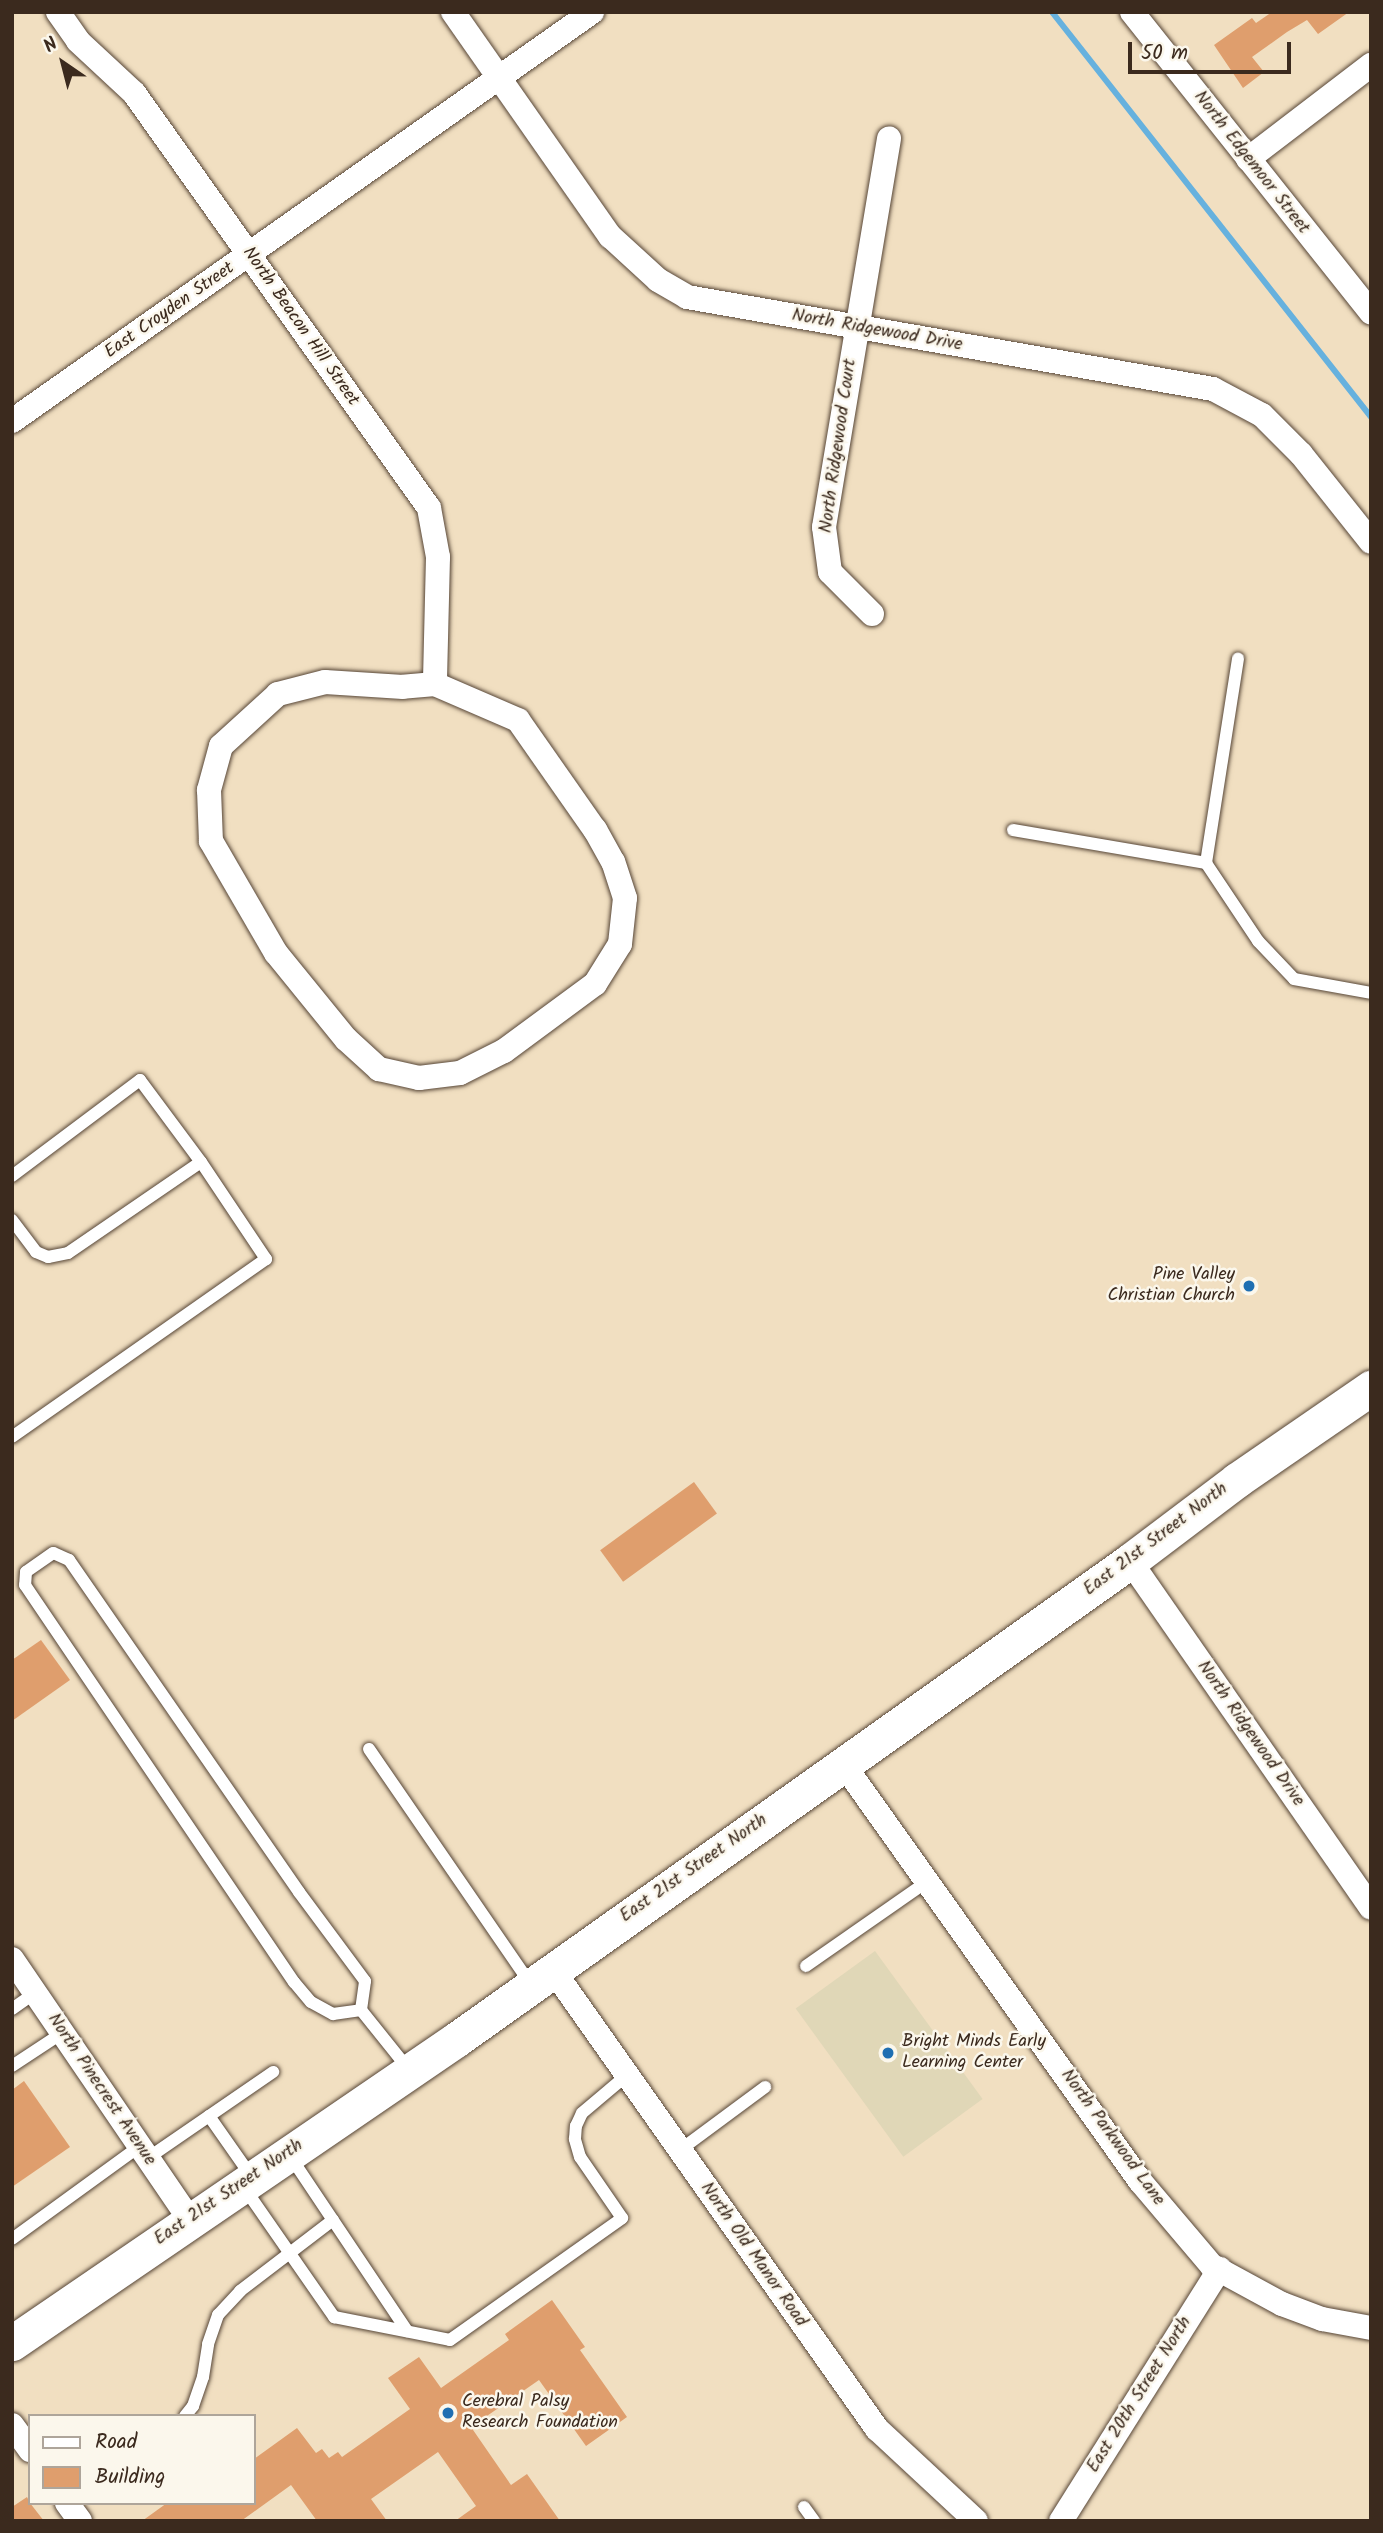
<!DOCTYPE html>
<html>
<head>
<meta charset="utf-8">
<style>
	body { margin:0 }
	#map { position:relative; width:1383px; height:2533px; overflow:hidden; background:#f1dfc1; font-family:Kalam,sans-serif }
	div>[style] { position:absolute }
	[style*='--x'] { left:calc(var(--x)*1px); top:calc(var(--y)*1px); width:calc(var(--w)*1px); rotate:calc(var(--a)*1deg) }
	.built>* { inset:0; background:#e0d7b7; transform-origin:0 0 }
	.stream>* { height:6px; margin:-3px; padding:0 3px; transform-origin:3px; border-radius:3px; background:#66b1de }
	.building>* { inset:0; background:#df9e6d; transform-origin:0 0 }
	.roads { filter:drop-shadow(0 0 2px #564536) drop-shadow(0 0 2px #564536) }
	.service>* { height:12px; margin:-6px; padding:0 6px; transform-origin:6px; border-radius:6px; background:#fff }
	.minor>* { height:24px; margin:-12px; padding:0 12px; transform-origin:12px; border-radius:12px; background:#fff }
	.secondary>* { height:35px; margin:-17.5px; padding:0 17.5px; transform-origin:17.5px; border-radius:17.5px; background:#fff }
	.dots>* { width:19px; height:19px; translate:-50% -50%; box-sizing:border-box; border:4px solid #fbf7ec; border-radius:50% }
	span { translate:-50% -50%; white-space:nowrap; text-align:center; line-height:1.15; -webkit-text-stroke:5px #fbf7ec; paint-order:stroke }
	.street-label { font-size:18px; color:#3b2a1e }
	.poi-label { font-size:18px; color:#3b2a1e }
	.right { translate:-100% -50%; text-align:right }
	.left { translate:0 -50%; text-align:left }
	.frame { position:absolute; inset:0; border:14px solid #3b2a1e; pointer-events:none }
	.legend { position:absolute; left:28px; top:2414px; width:228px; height:91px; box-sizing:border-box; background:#fbf7ec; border:2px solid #aea59a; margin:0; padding:9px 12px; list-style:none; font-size:21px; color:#3b2a1e }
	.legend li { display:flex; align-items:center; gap:14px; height:35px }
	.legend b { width:35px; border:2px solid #aea59a }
	.north { position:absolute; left:28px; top:28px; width:70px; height:70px; -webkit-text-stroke:5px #fbf7ec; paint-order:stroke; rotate:325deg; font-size:19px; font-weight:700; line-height:28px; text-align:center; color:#3b2a1e }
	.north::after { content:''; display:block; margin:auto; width:24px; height:32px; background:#3b2a1e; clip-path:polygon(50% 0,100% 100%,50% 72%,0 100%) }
	.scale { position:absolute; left:1128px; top:42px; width:163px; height:32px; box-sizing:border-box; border:4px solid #3b2a1e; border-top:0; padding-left:9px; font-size:21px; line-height:24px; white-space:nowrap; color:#3b2a1e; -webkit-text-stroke:5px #fbf7ec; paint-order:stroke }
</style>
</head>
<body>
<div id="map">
	<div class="built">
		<i style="left:875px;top:1951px;width:183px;height:98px;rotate:54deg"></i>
	</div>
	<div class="stream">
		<i style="--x:1052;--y:12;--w:516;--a:51.77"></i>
	</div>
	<div class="building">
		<i style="clip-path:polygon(1272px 12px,1349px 12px,1318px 34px,1307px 20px,1287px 32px,1252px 57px,1264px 72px,1243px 88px,1214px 45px,1252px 18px,1256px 23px)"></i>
		<i style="left:694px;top:1482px;width:39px;height:116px;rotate:54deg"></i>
		<i style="clip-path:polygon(41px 1640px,70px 1680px,12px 1721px,12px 1660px)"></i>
		<i style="clip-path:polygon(24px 2081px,70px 2147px,12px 2187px,12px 2090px)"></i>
		<i style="clip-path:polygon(552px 2300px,585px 2347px,580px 2350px,627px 2417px,586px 2446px,539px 2380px,471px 2427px,511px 2485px,527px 2474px,560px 2521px,455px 2521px,476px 2506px,438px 2452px,371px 2499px,387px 2521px,317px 2521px,291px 2485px,241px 2521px,142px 2521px,167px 2503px,254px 2503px,254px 2459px,297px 2428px,316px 2453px,322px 2449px,329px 2458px,338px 2452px,342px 2457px,410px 2409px,388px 2378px,419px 2357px,441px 2388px,509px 2340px,505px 2334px)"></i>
		<i style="clip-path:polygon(27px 2497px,30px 2503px,44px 2521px,12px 2521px,12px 2507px)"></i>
	</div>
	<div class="roads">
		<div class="service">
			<i style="--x:1013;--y:830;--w:196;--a:9.7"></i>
			<i style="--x:1206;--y:863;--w:94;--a:56.3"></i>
			<i style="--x:1258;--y:941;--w:52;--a:46.5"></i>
			<i style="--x:1294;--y:979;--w:78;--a:10.3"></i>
			<i style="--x:1206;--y:863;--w:207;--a:-81.1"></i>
			<i style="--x:12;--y:1176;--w:160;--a:-36.9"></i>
			<i style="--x:140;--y:1080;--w:102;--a:53.4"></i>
			<i style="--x:12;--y:1220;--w:40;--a:53"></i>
			<i style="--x:36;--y:1252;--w:13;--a:23"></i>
			<i style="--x:48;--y:1257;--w:20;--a:-11"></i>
			<i style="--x:68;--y:1253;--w:161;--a:-34.4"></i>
			<i style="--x:201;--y:1162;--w:117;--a:56.2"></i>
			<i style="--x:266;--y:1259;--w:310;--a:145"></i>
			<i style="--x:369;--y:1749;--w:286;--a:55.5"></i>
			<i style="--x:806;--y:1966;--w:149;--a:-34.9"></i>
			<i style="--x:12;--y:2009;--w:28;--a:-35"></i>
			<i style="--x:361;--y:2010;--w:29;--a:-82"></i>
			<i style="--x:365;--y:1981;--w:111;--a:-126.6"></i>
			<i style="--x:299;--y:1892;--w:404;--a:-124.7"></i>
			<i style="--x:69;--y:1560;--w:17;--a:-156"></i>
			<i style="--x:53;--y:1553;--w:33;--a:145"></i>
			<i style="--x:26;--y:1572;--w:13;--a:94"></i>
			<i style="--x:25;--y:1585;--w:480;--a:55.9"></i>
			<i style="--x:294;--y:1982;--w:26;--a:50"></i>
			<i style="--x:311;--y:2002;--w:25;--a:29"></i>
			<i style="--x:333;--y:2014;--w:28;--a:-8"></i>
			<i style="--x:361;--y:2010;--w:77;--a:51.3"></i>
			<i style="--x:12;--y:2066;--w:60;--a:-33.4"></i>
			<i style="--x:209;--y:2116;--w:73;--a:55"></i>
			<i style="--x:680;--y:2150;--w:106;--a:-36.5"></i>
			<i style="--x:290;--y:2156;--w:211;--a:56.2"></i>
			<i style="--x:148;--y:2158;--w:152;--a:-34.5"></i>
			<i style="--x:243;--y:2186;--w:160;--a:55.2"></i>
			<i style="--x:334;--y:2317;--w:118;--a:11.2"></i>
			<i style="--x:450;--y:2340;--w:211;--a:-35.3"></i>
			<i style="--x:622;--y:2218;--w:74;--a:-124.5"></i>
			<i style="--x:580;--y:2157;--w:19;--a:-106"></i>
			<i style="--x:575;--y:2139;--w:13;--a:-86"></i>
			<i style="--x:576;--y:2126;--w:14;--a:-65"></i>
			<i style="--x:582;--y:2113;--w:59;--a:-40.2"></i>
			<i style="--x:12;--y:2239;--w:158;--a:-36"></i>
			<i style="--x:185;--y:2416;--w:13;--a:-51"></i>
			<i style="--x:193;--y:2406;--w:31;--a:-71"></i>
			<i style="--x:203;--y:2377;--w:33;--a:-81"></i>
			<i style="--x:208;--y:2344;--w:31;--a:-71"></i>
			<i style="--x:218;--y:2315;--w:33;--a:-47"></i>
			<i style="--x:240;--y:2291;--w:117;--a:-37.4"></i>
			<i style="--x:804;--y:2507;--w:17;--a:54"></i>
		</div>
		<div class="minor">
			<i style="--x:58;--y:12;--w:35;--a:55"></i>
			<i style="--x:78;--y:41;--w:76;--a:42.9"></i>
			<i style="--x:134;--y:93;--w:509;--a:54.59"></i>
			<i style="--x:429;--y:508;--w:50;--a:79.6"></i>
			<i style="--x:438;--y:557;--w:127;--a:91.4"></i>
			<i style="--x:435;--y:684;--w:32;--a:175"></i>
			<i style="--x:403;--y:687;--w:78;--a:-176.3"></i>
			<i style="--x:325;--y:682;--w:49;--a:165.7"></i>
			<i style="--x:278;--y:694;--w:77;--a:137.6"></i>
			<i style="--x:221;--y:746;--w:46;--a:105.3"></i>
			<i style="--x:209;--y:790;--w:51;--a:87.8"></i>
			<i style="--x:211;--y:841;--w:129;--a:59.9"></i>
			<i style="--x:276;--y:953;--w:111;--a:50.9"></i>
			<i style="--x:346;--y:1039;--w:45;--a:42.3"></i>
			<i style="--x:379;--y:1069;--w:41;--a:12.7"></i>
			<i style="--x:419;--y:1078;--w:41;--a:-7"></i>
			<i style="--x:460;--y:1073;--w:49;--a:-26.6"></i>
			<i style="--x:504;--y:1051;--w:113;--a:-36.4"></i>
			<i style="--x:595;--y:984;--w:47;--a:-58"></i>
			<i style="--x:620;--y:944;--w:46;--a:-83.8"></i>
			<i style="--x:625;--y:898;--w:38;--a:-108"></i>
			<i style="--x:613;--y:862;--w:37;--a:-119"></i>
			<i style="--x:595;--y:830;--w:134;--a:-125"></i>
			<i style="--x:518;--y:720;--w:90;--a:-156.6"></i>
			<i style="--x:453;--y:12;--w:274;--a:55"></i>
			<i style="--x:610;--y:236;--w:65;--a:42.5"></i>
			<i style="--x:658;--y:280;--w:34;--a:30"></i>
			<i style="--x:687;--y:297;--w:534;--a:9.92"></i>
			<i style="--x:1213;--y:389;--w:55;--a:28"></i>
			<i style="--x:1262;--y:415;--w:55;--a:45"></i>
			<i style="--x:1301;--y:454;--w:112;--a:51.5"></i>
			<i style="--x:1132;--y:12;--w:384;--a:51.5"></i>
			<i style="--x:1248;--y:159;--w:155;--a:-37.4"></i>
			<i style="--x:12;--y:421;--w:710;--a:-35.19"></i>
			<i style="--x:872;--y:614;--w:59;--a:-135"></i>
			<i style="--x:830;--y:572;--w:45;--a:-97.6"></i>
			<i style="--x:824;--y:527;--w:394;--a:-80.5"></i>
			<i style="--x:1130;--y:1561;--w:422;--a:55.2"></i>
			<i style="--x:844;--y:1765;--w:511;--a:54.57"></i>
			<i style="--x:1140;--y:2181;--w:111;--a:49.7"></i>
			<i style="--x:1212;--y:2266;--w:80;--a:28.5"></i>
			<i style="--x:1282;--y:2304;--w:43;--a:20.6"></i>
			<i style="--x:1322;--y:2319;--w:50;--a:10.4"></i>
			<i style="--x:12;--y:1959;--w:316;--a:55.7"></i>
			<i style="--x:553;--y:1970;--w:562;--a:54.78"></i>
			<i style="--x:877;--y:2429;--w:135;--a:42.9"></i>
			<i style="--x:12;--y:2425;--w:31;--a:54"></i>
			<i style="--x:67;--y:2503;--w:22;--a:54"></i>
			<i style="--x:1061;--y:2521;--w:298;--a:-57.8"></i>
		</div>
		<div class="secondary">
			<i style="--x:12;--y:2343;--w:539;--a:-34.34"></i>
			<i style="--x:457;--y:2039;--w:825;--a:-35.38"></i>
			<i style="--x:1130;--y:1561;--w:134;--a:-37.1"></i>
			<i style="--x:1237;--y:1480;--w:163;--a:-34.5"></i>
		</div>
	</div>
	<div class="dots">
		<i style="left:1249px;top:1286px;background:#1f6fb2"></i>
		<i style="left:888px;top:2053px;background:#1f6fb2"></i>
		<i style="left:448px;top:2413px;background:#1f6fb2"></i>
	</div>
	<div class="street-label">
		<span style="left:1251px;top:163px;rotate:52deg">North Edgemoor Street</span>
		<span style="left:170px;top:311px;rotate:-35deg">East Croyden Street</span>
		<span style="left:300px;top:327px;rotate:55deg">North Beacon Hill Street</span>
		<span style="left:877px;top:331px;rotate:10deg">North Ridgewood Drive</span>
		<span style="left:839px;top:446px;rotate:-82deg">North Ridgewood Court</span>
		<span style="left:1156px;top:1540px;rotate:-37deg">East 21st Street North</span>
		<span style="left:1250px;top:1734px;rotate:55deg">North Ridgewood Drive</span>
		<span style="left:694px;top:1869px;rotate:-35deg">East 21st Street North</span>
		<span style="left:101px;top:2090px;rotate:56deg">North Pinecrest Avenue</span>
		<span style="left:1112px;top:2138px;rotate:54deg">North Parkwood Lane</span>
		<span style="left:229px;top:2193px;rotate:-34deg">East 21st Street North</span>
		<span style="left:753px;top:2255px;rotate:55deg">North Old Manor Road</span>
		<span style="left:1140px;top:2395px;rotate:-58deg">East 20th Street North</span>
	</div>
	<div class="poi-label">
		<span class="right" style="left:1235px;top:1286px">Pine Valley<br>Christian Church</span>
		<span class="left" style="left:902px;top:2053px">Bright Minds Early<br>Learning Center</span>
		<span class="left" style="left:462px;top:2413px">Cerebral Palsy<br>Research Foundation</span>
	</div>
	<div class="frame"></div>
	<ul class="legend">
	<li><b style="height:9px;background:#fff"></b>Road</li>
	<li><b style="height:19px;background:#df9e6d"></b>Building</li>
	</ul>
	<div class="north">N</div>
	<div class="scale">50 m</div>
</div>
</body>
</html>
